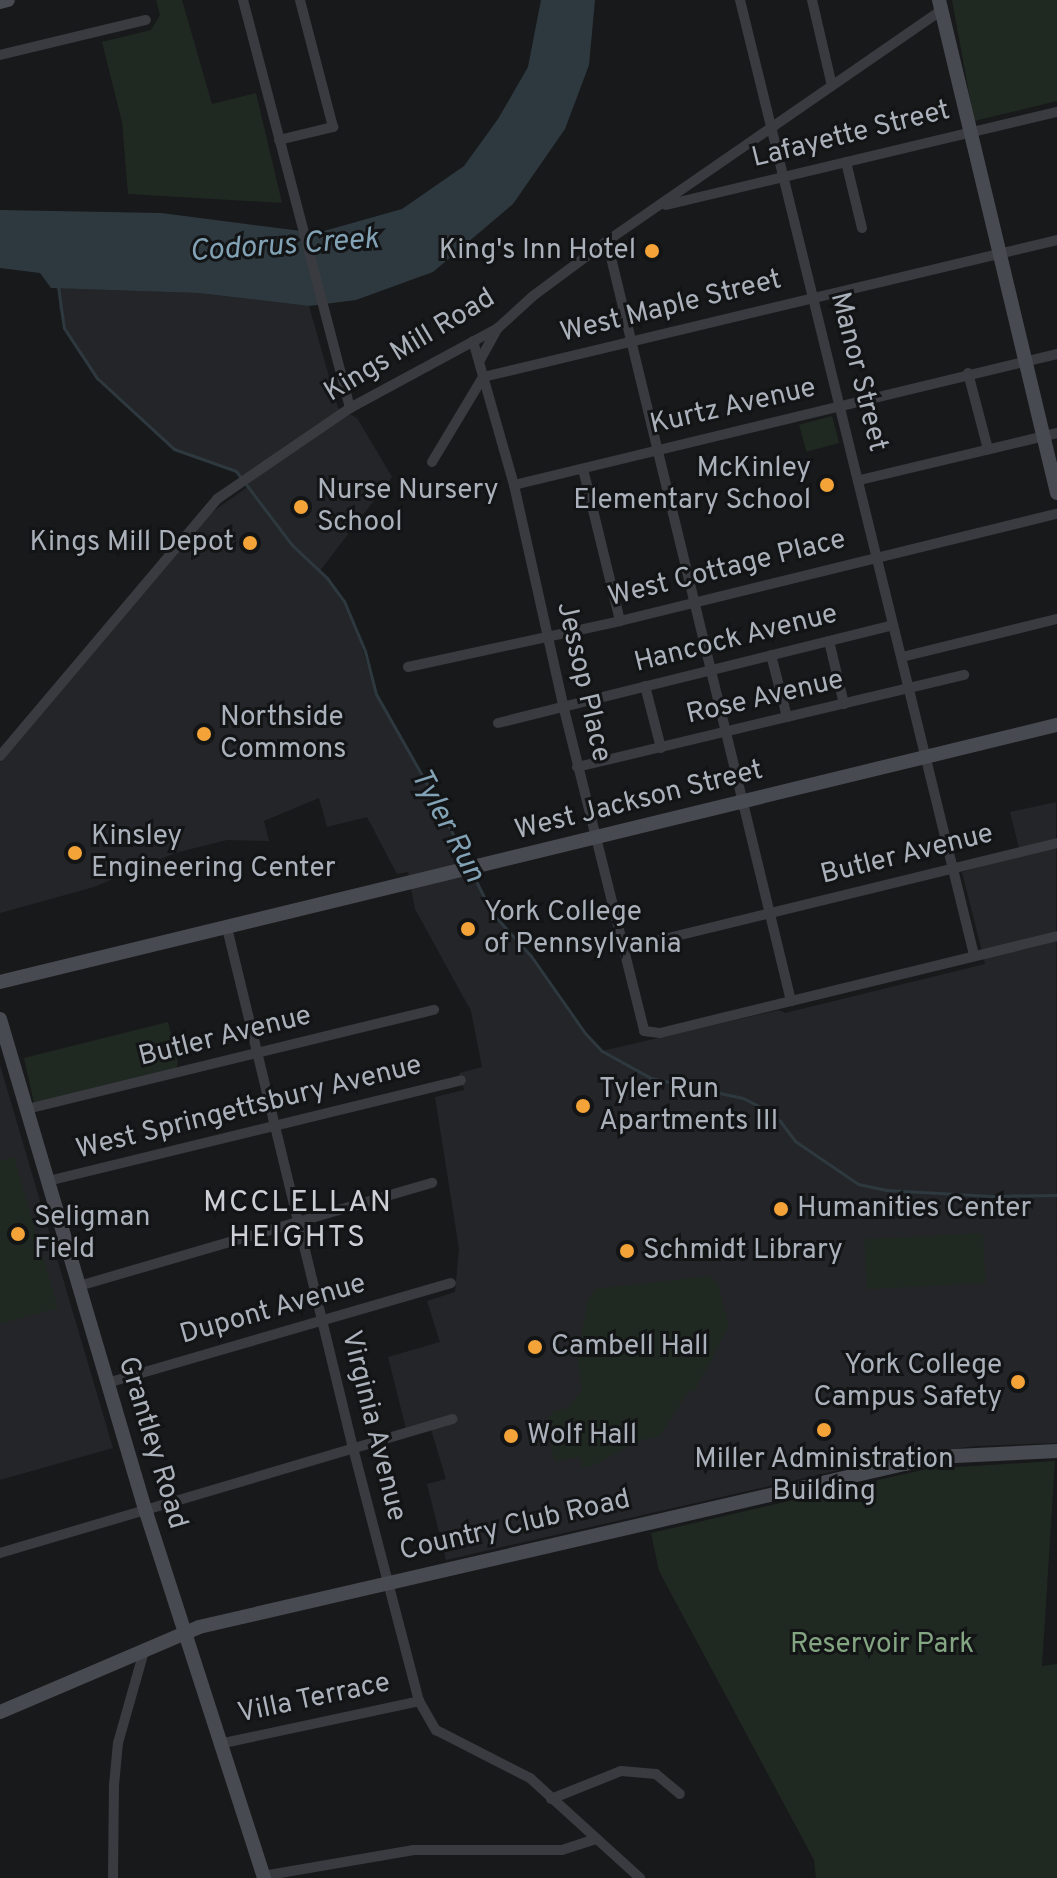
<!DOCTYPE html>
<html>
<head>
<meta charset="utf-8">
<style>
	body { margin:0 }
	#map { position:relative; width:1057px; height:1878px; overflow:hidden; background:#18191b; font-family:Overpass,sans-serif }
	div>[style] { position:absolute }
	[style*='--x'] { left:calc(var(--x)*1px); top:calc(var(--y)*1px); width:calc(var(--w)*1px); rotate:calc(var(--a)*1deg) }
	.built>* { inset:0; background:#242528 }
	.green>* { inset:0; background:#202921; transform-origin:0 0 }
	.water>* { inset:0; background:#2e393f }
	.stream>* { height:3px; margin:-1.5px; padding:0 1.5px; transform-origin:1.5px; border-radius:1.5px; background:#2e393f }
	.street>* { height:10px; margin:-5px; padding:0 5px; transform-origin:5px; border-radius:5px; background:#393b40 }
	.secondary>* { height:14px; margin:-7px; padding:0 7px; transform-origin:7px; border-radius:7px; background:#474a50 }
	.dots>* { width:22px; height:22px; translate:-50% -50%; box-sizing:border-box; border:4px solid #131416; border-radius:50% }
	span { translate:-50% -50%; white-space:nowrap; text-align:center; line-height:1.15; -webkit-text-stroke:6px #131416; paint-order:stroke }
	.street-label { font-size:28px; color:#abb1ba }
	.poi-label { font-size:28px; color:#abb1ba }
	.right { translate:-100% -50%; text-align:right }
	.left { translate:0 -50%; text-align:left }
	.park-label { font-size:28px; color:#83a582 }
	.water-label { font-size:30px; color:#82a2b5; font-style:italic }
	.neighbourhood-label { font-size:30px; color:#ccd0d6; letter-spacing:2px }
</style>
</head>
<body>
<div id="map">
	<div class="built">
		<i style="clip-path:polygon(58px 288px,198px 293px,309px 306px,338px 408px,357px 418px,392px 477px,319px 572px,327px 578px,353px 618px,376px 694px,432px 793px,492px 913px,531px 956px,571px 1016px,602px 1051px,779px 1010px,785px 1013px,985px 964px,962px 872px,1021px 856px,1010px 812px,1056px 802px,1057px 1443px,975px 1446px,901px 1456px,446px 1560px,427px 1484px,446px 1479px,430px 1426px,407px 1433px,388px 1357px,440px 1342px,427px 1301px,455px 1292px,459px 1249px,435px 1097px,464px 1090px,459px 1073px,482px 1067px,471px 1011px,415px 909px,408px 872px,397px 874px,367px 817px,327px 827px,319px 798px,264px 821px,269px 841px,227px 840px,175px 853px,94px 887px,0 913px,0 762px,208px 515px,249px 486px,229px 467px,174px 449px,97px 378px,66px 333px,59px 308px)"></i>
		<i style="clip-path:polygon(0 1065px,113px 1448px,0 1480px)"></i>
	</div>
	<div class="green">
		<i style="clip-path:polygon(156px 0,182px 0,212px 104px,256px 93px,282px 203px,128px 194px,122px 122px,102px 42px,151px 30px,160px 15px)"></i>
		<i style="clip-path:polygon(952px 0,1057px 0,1057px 101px,974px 121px)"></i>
		<i style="left:832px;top:416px;width:28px;height:34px;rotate:75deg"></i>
		<i style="clip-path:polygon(168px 1022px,178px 1063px,176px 1069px,34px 1103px,24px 1058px)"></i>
		<i style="clip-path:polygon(14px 1157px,58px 1308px,0 1324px,0 1161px)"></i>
		<i style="left:983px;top:1233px;width:50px;height:119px;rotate:87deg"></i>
		<i style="clip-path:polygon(709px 1276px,718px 1284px,729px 1326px,694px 1392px,689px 1390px,660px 1436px,641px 1440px,590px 1467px,582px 1467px,580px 1457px,554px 1461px,547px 1419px,554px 1411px,568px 1408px,582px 1390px,577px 1356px,588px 1300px,595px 1289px)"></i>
		<i style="clip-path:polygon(1055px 1461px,1042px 1666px,1057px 1664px,1057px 1878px,816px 1878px,814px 1860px,659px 1571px,651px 1533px,926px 1469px)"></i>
	</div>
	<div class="water">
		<i style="clip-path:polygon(541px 0,595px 0,589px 65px,565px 129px,513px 204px,433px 272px,356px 300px,309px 306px,198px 293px,51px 288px,40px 273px,0 268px,0 210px,161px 213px,317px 233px,402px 209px,464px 166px,498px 119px,528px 67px)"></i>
	</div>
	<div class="stream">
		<i style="--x:58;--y:286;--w:42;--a:81.9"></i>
		<i style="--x:64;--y:328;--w:60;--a:56.6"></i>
		<i style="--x:97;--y:378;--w:105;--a:42.7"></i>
		<i style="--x:174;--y:449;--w:66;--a:19.5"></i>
		<i style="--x:236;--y:471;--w:93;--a:52.9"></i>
		<i style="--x:292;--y:545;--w:48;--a:43.3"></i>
		<i style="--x:327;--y:578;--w:29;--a:54"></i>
		<i style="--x:344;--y:601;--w:54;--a:67.2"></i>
		<i style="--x:365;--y:651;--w:44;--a:75.7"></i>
		<i style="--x:376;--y:694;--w:114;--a:60.5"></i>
		<i style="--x:432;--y:793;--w:80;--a:63.1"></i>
		<i style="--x:471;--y:871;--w:47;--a:63.4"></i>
		<i style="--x:492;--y:913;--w:58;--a:47.8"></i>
		<i style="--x:531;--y:956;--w:94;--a:55"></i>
		<i style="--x:585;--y:1033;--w:25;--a:47"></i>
		<i style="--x:602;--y:1051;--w:56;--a:28.9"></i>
		<i style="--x:651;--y:1078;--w:94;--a:12.3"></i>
		<i style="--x:743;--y:1098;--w:20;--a:27"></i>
		<i style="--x:761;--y:1107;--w:24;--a:36"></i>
		<i style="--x:780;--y:1121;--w:25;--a:53"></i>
		<i style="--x:795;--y:1141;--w:76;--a:34.3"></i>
		<i style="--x:858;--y:1184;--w:29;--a:12"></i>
		<i style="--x:886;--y:1190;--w:105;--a:3.3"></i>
		<i style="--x:991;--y:1196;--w:66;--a:-0.9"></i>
	</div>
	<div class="street">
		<i style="--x:243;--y:0;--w:422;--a:75.3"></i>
		<i style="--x:740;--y:0;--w:983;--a:76.23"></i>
		<i style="--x:812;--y:0;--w:88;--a:76.9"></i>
		<i style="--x:0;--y:55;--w:150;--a:-13.5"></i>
		<i style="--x:279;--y:140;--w:56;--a:-13.5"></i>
		<i style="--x:333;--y:127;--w:131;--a:-104.6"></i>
		<i style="--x:846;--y:162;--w:68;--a:76.4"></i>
		<i style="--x:666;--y:205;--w:402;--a:-13.4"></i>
		<i style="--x:607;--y:241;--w:782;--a:76.39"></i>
		<i style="--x:473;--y:341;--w:150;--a:74.1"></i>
		<i style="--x:514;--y:485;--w:225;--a:77.4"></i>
		<i style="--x:563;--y:705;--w:336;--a:76"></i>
		<i style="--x:644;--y:1031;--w:16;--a:7"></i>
		<i style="--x:660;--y:1033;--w:409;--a:-13.7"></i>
		<i style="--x:480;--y:360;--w:37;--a:-61"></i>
		<i style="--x:968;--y:373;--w:79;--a:75.3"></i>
		<i style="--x:432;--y:462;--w:99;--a:-59"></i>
		<i style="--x:483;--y:377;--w:590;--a:-13.42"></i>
		<i style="--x:583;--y:469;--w:156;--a:76.3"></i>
		<i style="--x:860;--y:480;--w:203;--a:-13.4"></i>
		<i style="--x:514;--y:485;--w:559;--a:-13.56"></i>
		<i style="--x:829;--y:641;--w:65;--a:76.6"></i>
		<i style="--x:771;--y:655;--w:64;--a:75.5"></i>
		<i style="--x:902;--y:657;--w:160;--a:-13.8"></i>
		<i style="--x:408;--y:667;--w:217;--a:-12.2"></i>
		<i style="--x:620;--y:621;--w:450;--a:-13.8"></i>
		<i style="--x:645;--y:686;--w:64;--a:75.5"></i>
		<i style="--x:498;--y:723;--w:407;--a:-13.9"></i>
		<i style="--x:0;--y:756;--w:336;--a:-49.8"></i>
		<i style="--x:217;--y:499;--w:161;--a:-34.4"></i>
		<i style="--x:350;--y:408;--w:168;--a:-28.4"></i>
		<i style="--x:498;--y:328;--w:47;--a:-42.4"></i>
		<i style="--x:533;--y:296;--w:92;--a:-36.6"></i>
		<i style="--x:607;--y:241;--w:406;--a:-34.6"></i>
		<i style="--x:577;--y:767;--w:398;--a:-13.4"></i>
		<i style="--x:227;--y:928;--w:535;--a:76.38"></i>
		<i style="--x:353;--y:1448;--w:261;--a:75.4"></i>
		<i style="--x:419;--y:1701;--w:34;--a:60"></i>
		<i style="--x:436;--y:1730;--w:106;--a:27.1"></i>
		<i style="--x:530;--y:1778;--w:149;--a:42.3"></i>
		<i style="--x:623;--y:949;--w:447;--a:-13.7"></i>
		<i style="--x:27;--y:1109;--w:419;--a:-13.7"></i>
		<i style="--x:48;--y:1181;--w:425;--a:-13.7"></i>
		<i style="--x:79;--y:1286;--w:368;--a:-16.3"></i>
		<i style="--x:107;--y:1383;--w:358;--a:-16.2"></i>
		<i style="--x:0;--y:1553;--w:472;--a:-16.5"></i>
		<i style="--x:219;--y:1744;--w:205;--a:-12.1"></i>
		<i style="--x:551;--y:1799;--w:75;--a:-21.8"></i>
		<i style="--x:621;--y:1771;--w:35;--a:5"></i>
		<i style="--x:656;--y:1774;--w:31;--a:40"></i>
		<i style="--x:263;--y:1876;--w:153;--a:-9.8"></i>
		<i style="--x:414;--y:1850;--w:148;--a:0"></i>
		<i style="--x:562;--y:1850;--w:36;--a:-18"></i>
		<i style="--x:113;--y:1878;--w:93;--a:-89.4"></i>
		<i style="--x:114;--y:1785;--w:42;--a:-84.6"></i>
		<i style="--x:118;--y:1743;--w:96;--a:-74.2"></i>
	</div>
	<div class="secondary">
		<i style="--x:939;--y:0;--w:507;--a:76.54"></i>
		<i style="--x:0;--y:2;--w:8;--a:-14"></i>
		<i style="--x:0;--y:982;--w:1088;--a:-13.67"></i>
		<i style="--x:0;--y:1019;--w:511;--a:73.52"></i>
		<i style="--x:145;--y:1509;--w:388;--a:72.1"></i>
		<i style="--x:0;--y:1712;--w:216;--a:-23.1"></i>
		<i style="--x:199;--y:1627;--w:724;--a:-13.02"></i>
		<i style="--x:904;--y:1464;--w:52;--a:-8.9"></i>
		<i style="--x:955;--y:1456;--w:102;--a:-2.8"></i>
	</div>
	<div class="dots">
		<i style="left:652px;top:251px;background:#f3a338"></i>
		<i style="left:827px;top:485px;background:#f3a338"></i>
		<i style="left:301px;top:507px;background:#f3a338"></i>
		<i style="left:250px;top:543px;background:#f3a338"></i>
		<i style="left:204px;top:734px;background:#f3a338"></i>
		<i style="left:75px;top:853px;background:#f3a338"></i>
		<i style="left:468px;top:929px;background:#f3a338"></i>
		<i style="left:583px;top:1106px;background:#f3a338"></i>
		<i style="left:781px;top:1209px;background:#f3a338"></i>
		<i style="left:18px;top:1234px;background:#f3a338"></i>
		<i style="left:627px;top:1251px;background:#f3a338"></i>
		<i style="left:535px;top:1347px;background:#f3a338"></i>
		<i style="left:1018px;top:1382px;background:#f3a338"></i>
		<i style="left:824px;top:1430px;background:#f3a338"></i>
		<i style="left:511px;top:1436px;background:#f3a338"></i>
	</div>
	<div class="street-label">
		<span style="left:851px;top:135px;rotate:-14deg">Lafayette Street</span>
		<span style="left:671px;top:307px;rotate:-14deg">West Maple Street</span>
		<span style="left:410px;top:346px;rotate:-31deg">Kings Mill Road</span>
		<span style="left:858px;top:372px;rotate:76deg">Manor Street</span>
		<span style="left:733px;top:407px;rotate:-13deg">Kurtz Avenue</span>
		<span style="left:727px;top:569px;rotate:-14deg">West Cottage Place</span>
		<span style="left:736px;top:639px;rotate:-14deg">Hancock Avenue</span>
		<span style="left:583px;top:682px;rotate:77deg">Jessop Place</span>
		<span style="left:765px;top:698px;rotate:-13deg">Rose Avenue</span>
		<span style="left:639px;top:801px;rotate:-14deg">West Jackson Street</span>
		<span style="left:907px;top:855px;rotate:-14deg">Butler Avenue</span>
		<span style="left:225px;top:1037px;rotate:-14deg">Butler Avenue</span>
		<span style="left:249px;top:1108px;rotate:-14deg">West Springettsbury Avenue</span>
		<span style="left:273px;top:1310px;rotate:-16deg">Dupont Avenue</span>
		<span style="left:373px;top:1426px;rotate:76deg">Virginia Avenue</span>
		<span style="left:152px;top:1443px;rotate:73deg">Grantley Road</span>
		<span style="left:515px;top:1526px;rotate:-13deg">Country Club Road</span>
		<span style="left:314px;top:1699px;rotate:-12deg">Villa Terrace</span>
	</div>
	<div class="poi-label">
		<span class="right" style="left:636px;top:251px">King's Inn Hotel</span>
		<span class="right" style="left:811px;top:485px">McKinley<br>Elementary School</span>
		<span class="left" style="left:317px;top:507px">Nurse Nursery<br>School</span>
		<span class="right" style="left:234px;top:543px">Kings Mill Depot</span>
		<span class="left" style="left:220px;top:734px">Northside<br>Commons</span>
		<span class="left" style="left:91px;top:853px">Kinsley<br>Engineering Center</span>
		<span class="left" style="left:484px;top:929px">York College<br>of Pennsylvania</span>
		<span class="left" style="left:599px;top:1106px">Tyler Run<br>Apartments III</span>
		<span class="left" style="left:797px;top:1209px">Humanities Center</span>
		<span class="left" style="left:34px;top:1234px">Seligman<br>Field</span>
		<span class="left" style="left:643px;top:1251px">Schmidt Library</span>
		<span class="left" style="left:551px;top:1347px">Cambell Hall</span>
		<span class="right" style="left:1002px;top:1382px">York College<br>Campus Safety</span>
		<span class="left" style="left:527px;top:1436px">Wolf Hall</span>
		<span style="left:824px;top:1476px">Miller Administration<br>Building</span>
	</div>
	<div class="park-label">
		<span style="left:882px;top:1645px">Reservoir Park</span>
	</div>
	<div class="water-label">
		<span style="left:284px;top:247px;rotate:-4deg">Codorus Creek</span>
		<span style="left:446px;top:826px;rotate:62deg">Tyler Run</span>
	</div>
	<div class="neighbourhood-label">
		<span style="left:298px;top:1221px">MCCLELLAN<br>HEIGHTS</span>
	</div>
</div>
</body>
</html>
